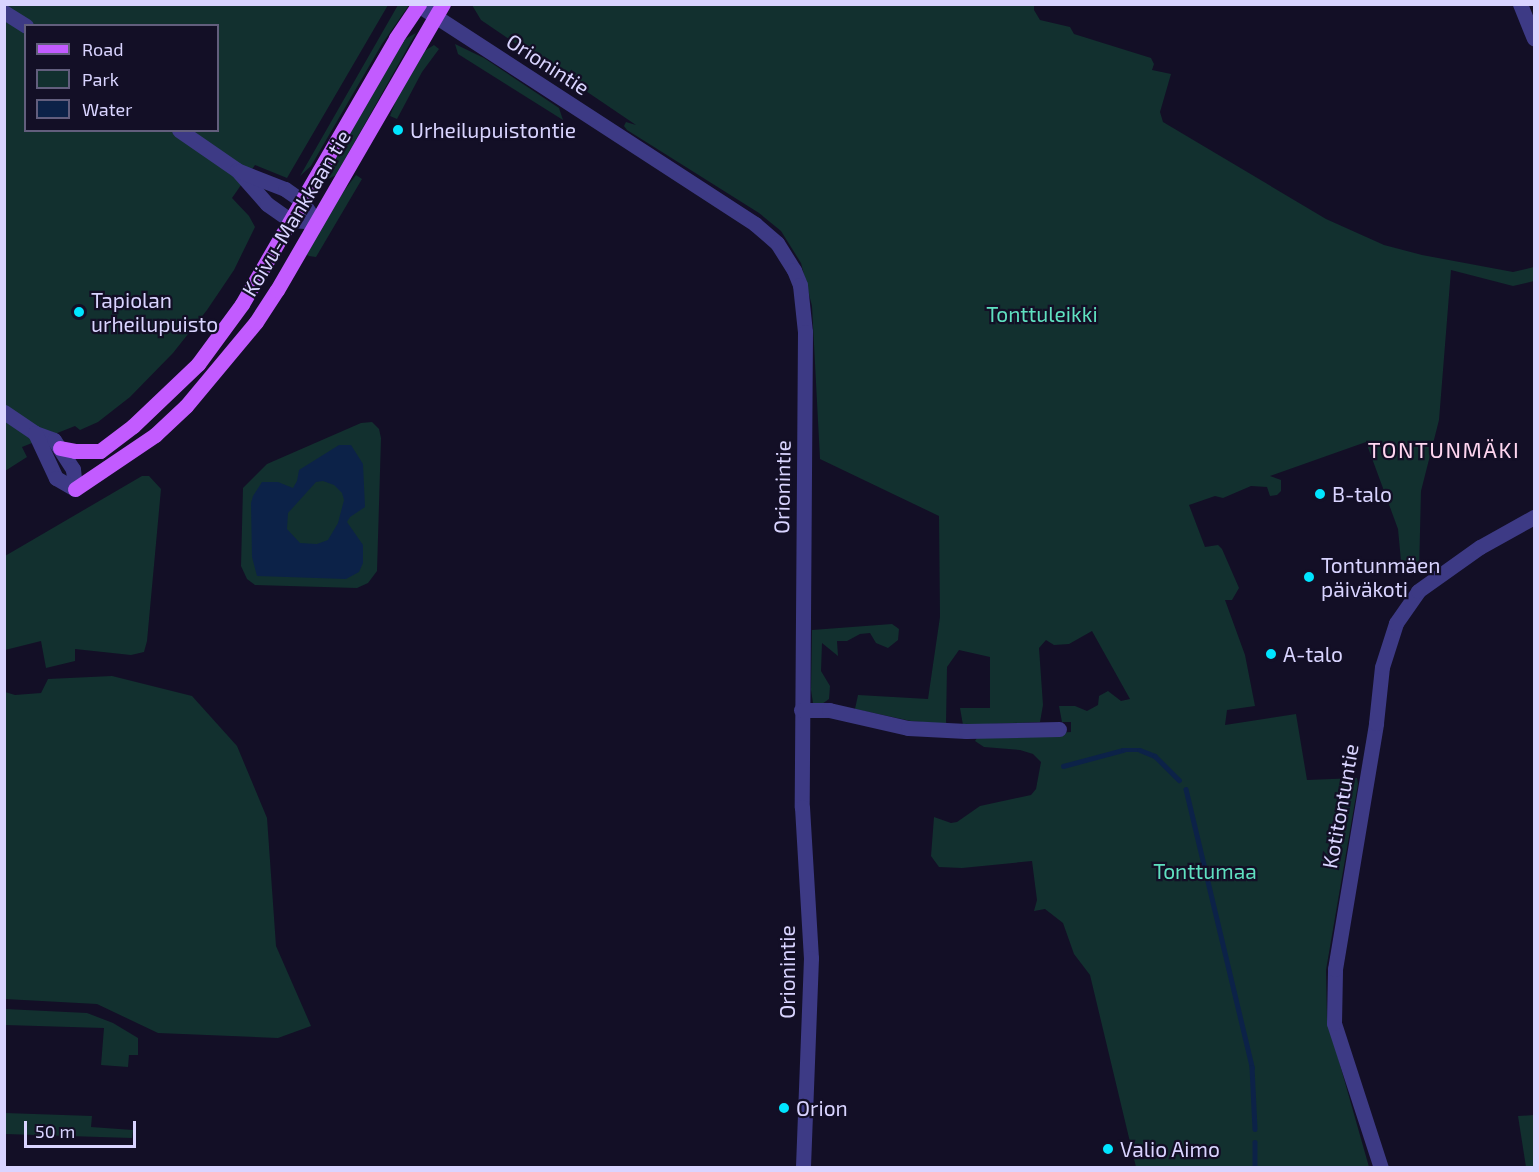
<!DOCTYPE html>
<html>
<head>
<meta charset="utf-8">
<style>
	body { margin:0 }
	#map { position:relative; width:1539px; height:1172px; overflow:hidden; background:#130f26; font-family:"Exo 2",sans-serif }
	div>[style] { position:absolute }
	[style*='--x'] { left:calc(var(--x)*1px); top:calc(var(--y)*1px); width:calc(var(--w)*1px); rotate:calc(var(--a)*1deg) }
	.green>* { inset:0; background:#12302f }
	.water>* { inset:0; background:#0c2248 }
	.stream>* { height:4.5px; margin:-2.25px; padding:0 2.25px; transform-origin:2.25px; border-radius:2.25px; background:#0c2248 }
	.minor>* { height:15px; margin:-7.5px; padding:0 7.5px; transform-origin:7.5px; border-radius:7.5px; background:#3d3a85 }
	.major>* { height:15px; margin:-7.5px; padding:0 7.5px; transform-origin:7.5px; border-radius:7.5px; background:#c25bff }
	.dots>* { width:16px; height:16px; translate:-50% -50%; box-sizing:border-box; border:3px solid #130f26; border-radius:50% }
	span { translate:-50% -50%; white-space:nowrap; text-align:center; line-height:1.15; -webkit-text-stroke:4.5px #130f26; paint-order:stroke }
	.street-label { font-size:21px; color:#d9d4ff }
	.poi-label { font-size:21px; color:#d9d4ff }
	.left { translate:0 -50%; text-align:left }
	.park-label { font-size:21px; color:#5fe0c0 }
	.neighbourhood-label { font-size:22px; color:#ffd6f0; letter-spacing:1.5px }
	.frame { position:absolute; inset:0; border:6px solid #d9d4ff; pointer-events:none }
	.legend { position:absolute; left:24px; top:24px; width:195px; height:108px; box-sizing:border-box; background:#130f26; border:2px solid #625e7d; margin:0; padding:8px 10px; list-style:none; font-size:18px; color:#d9d4ff }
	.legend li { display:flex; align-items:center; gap:12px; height:30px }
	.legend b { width:30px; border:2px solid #625e7d }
	.scale { position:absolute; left:24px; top:1121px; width:112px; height:27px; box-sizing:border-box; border:3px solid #d9d4ff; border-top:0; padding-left:8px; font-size:18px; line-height:21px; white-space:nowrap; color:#d9d4ff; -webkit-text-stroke:4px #130f26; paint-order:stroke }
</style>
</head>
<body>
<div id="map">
	<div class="green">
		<i style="clip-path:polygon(evenodd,5px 5px,388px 5px,287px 178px,255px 165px,232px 198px,249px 216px,255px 227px,234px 270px,207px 310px,173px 353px,130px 397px,98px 422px,80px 430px,75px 426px,22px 447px,27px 457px,5px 471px,5px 5px,26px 26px,218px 26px,218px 130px,26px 130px,26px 26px)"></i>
		<i style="clip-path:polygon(398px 5px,409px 5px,382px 44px,311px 166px,300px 176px)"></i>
		<i style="clip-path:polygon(472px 5px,1034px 5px,1034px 10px,1040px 20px,1070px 27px,1074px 34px,1151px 58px,1154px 64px,1152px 70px,1171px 74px,1160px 112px,1163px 122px,1326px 219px,1384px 245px,1422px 255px,1513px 272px,1534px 267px,1534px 281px,1513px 286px,1451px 270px,1439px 420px,1421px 491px,1419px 573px,1407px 571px,1401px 561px,1398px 529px,1366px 442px,1270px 476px,1281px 480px,1281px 491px,1277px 495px,1270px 496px,1267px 487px,1251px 486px,1223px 498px,1215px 496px,1189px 505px,1205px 547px,1218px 545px,1222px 549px,1239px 588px,1232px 600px,1225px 600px,1245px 655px,1255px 706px,1227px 710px,1225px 725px,1296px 714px,1307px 780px,1357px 778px,1358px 784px,1326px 970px,1327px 1019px,1369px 1167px,1136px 1167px,1090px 975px,1074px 954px,1063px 923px,1045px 909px,1034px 911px,1037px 900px,1032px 861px,962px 868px,939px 867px,931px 856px,934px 817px,951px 823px,957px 822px,980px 806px,1031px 795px,1036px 789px,1041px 762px,1033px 754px,1020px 750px,984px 747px,975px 741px,977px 738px,1071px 732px,1071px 722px,1062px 722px,1059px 706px,1075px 706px,1087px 711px,1098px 705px,1099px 696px,1108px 691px,1121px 701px,1130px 699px,1092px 631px,1069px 644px,1054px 645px,1046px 640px,1039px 648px,1043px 705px,1040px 722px,963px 725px,960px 708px,990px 708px,990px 657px,959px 650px,947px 667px,946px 724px,911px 721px,855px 709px,858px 695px,928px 699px,940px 617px,939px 516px,820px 459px,812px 306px,801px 263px,781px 231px,759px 213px,627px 130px,624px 126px,626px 122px,636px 125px,481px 20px)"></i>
		<i style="clip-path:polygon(416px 33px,336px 175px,321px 183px,403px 40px)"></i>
		<i style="clip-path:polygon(455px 44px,484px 58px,559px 108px,563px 120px,458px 54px)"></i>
		<i style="clip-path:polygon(434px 45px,439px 49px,422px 72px,397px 119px,390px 116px,403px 82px,423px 52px)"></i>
		<i style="clip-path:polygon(356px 175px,362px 179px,316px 257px,309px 256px,304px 253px,329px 211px)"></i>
		<i style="clip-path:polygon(372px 422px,379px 429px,381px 438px,377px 571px,368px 583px,357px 588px,255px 585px,247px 579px,241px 566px,243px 488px,267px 464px,361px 423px)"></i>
		<i style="clip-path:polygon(142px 476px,149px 476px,161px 489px,147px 641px,144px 652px,131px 655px,75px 649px,75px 661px,46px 668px,41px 641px,5px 650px,5px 556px)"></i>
		<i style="clip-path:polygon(892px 624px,899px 629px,898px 640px,888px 648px,876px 643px,870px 633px,860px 634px,847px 641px,837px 641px,838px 656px,822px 643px,821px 671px,830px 686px,829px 699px,822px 704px,813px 703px,811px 690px,812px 630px)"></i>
		<i style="clip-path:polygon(112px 676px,192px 696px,237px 746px,267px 818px,276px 946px,311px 1026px,278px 1038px,158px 1033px,97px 1004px,5px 999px,5px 692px,15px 695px,41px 693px,48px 679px)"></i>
		<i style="clip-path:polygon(5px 1009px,87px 1013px,113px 1023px,138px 1038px,138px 1055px,129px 1055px,128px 1067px,101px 1065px,104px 1028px,5px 1025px)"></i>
		<i style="clip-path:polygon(5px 1113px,92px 1116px,91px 1127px,133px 1130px,132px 1138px,5px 1134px)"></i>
		<i style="clip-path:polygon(1534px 1115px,1534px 1167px,1526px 1167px,1518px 1116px)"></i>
	</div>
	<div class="water">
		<i style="clip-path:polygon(evenodd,339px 445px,351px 445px,363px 464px,365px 507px,350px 517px,347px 522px,363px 545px,363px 563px,359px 572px,346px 579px,257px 576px,252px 557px,251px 503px,253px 496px,262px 482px,278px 482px,293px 488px,297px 481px,299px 470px,339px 445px,323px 481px,334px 485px,342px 493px,344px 500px,338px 523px,328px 540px,317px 544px,300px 543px,287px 529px,288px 513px,316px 482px,323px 481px)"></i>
	</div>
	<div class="stream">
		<i style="--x:1063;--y:766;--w:62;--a:-14.9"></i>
		<i style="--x:1123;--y:750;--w:17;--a:0"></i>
		<i style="--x:1140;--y:750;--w:16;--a:22"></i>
		<i style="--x:1155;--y:756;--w:34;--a:45"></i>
		<i style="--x:1186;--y:789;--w:286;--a:76.6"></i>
		<i style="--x:1252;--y:1067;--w:62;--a:87.2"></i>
		<i style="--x:1255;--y:1142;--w:26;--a:90"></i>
	</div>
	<div class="minor">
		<i style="--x:1520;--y:4;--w:37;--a:68"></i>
		<i style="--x:418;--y:5;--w:402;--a:33"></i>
		<i style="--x:755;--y:224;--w:29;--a:41"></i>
		<i style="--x:777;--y:243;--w:32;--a:58"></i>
		<i style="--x:794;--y:270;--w:16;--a:68"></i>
		<i style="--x:800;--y:285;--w:47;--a:83.9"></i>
		<i style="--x:805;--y:332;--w:475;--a:90.4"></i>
		<i style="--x:802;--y:807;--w:151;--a:86.6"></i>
		<i style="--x:811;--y:958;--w:210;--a:92.2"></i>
		<i style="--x:4;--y:12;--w:26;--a:32"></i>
		<i style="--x:179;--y:130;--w:70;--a:34.6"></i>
		<i style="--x:237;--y:170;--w:45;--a:48.6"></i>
		<i style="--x:267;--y:204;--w:28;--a:35"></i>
		<i style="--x:290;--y:220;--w:26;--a:4"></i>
		<i style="--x:239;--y:171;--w:49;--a:21.4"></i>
		<i style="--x:285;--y:189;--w:19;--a:35"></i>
		<i style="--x:301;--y:200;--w:27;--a:56"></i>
		<i style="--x:4;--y:412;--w:37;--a:34"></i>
		<i style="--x:35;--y:433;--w:20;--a:20"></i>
		<i style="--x:54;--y:440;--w:35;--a:57"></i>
		<i style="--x:73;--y:469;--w:20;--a:84"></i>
		<i style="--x:35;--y:433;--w:50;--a:65"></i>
		<i style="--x:56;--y:478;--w:22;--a:30"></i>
		<i style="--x:801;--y:710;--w:28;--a:0"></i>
		<i style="--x:829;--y:710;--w:81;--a:12.8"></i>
		<i style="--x:908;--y:728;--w:58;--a:3"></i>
		<i style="--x:966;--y:731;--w:93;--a:-1.2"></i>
		<i style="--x:1381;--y:1168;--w:152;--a:-108"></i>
		<i style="--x:1334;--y:1023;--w:54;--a:-88.9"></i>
		<i style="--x:1335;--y:969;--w:249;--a:-80.5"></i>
		<i style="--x:1376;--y:723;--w:56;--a:-83.9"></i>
		<i style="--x:1382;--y:667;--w:46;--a:-72.3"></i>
		<i style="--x:1396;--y:623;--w:39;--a:-55"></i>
		<i style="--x:1418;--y:591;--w:76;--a:-35.4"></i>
		<i style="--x:1480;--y:547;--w:62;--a:-29.1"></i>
	</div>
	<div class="major">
		<i style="--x:60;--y:448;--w:15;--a:11"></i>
		<i style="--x:75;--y:451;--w:25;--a:0"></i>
		<i style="--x:100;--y:451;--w:41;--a:-37.1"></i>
		<i style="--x:133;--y:426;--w:90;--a:-43.6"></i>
		<i style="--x:198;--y:364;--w:74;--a:-53.7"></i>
		<i style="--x:242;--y:304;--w:307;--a:-59.9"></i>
		<i style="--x:396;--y:38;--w:41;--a:-55.9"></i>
		<i style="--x:75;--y:489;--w:97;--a:-34"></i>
		<i style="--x:155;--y:435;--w:42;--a:-43.1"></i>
		<i style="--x:186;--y:406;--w:109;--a:-50.2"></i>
		<i style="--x:256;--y:322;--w:38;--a:-57"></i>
		<i style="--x:277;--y:290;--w:331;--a:-59.9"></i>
	</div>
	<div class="dots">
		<i style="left:398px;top:130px;background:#00e5ff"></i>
		<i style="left:79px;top:312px;background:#00e5ff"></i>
		<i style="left:1320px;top:494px;background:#00e5ff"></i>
		<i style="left:1309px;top:577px;background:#00e5ff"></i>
		<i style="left:1271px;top:654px;background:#00e5ff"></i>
		<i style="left:784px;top:1108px;background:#00e5ff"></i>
		<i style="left:1108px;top:1149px;background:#00e5ff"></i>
	</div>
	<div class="street-label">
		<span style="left:548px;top:64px;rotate:33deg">Orionintie</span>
		<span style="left:296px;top:213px;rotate:-59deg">Koivu-Mankkaan tie</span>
		<span style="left:782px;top:487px;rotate:-89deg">Orionintie</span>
		<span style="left:1340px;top:806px;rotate:-80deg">Kotitontuntie</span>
		<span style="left:787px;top:972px;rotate:-90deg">Orionintie</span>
	</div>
	<div class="poi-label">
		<span class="left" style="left:410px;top:130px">Urheilupuistontie</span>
		<span class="left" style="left:91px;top:312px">Tapiolan<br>urheilupuisto</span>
		<span class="left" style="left:1332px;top:494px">B-talo</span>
		<span class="left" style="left:1321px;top:577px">Tontunmäen<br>päiväkoti</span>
		<span class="left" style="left:1283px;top:654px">A-talo</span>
		<span class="left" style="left:796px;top:1108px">Orion</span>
		<span class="left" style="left:1120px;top:1149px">Valio Aimo</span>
	</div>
	<div class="park-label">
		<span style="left:1042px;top:314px">Tonttuleikki</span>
		<span style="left:1205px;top:871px">Tonttumaa</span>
	</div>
	<div class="neighbourhood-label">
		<span style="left:1444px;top:450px">TONTUNMÄKI</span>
	</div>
	<div class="frame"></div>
	<ul class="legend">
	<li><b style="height:8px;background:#c25bff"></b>Road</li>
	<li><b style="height:16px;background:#12302f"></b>Park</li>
	<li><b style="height:16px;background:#0c2248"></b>Water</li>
	</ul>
	<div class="scale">50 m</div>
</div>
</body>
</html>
